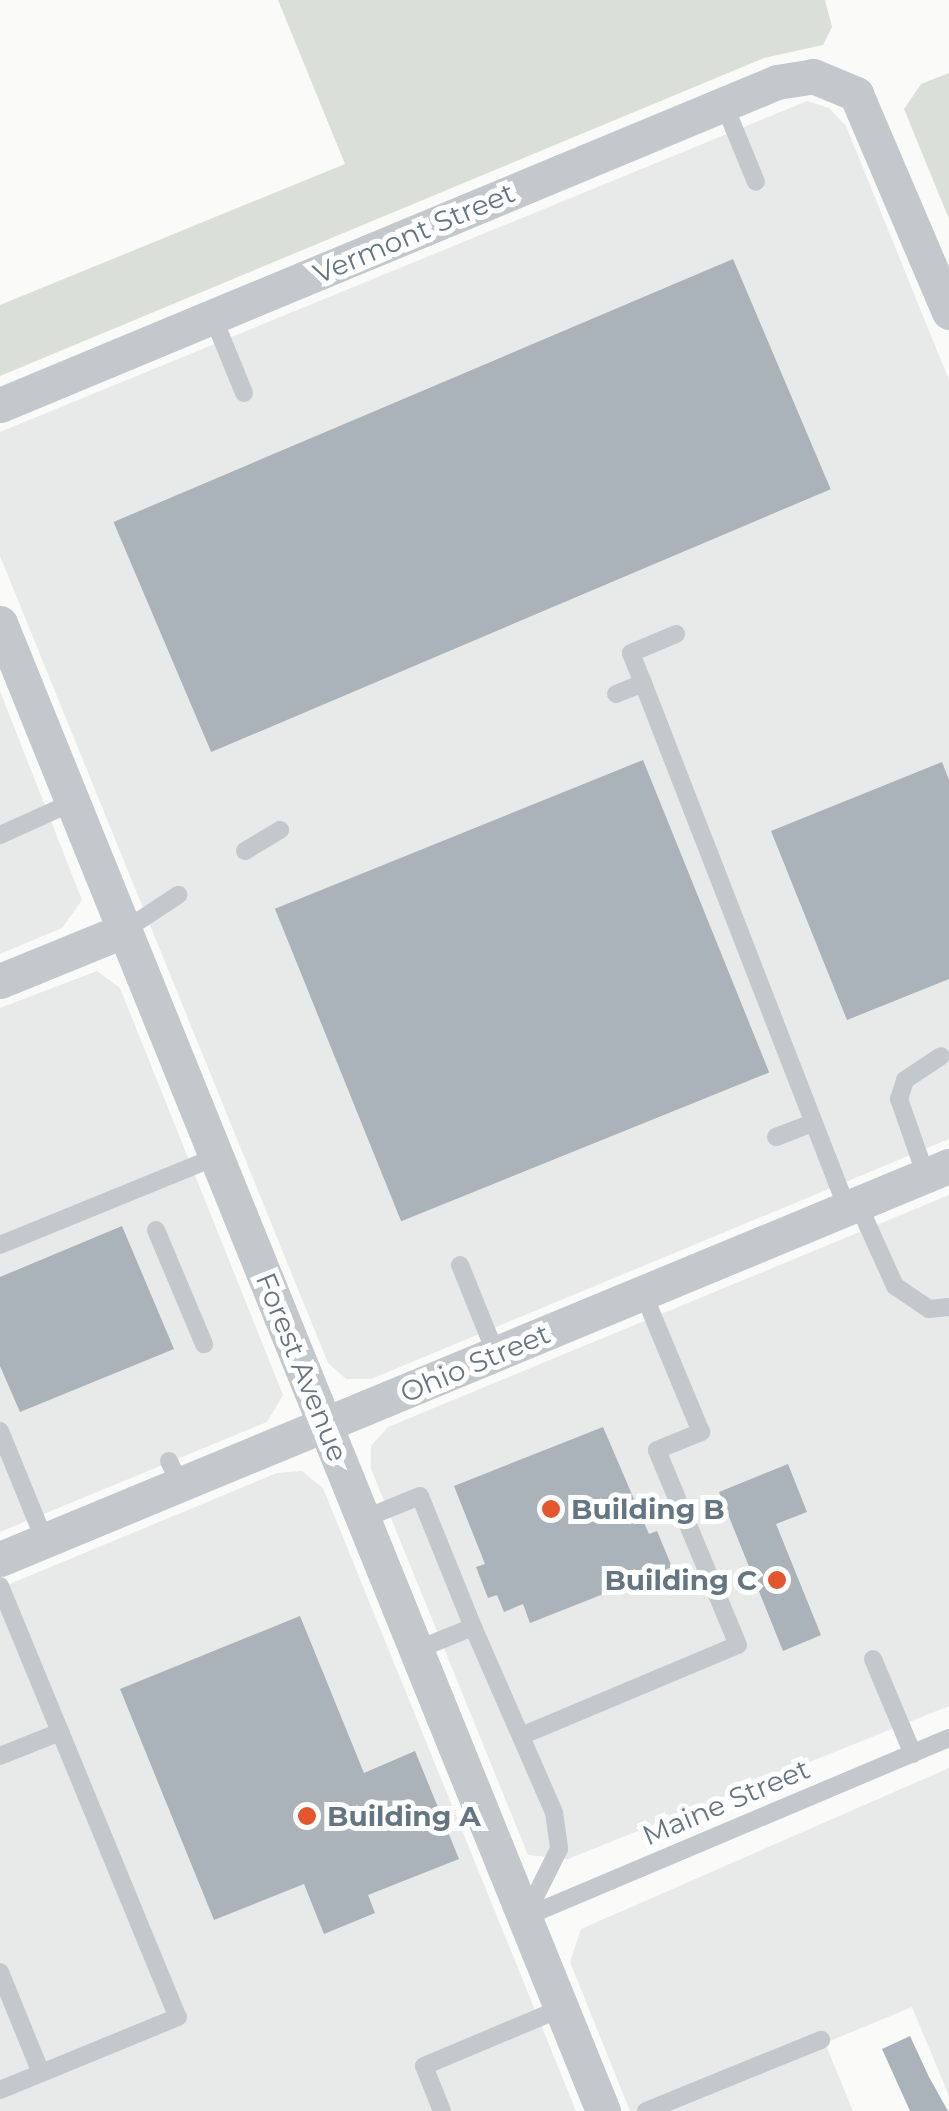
<!DOCTYPE html>
<html>
<head>
<meta charset="utf-8">
<style>
	body { margin:0 }
	#map { position:relative; width:949px; height:2111px; overflow:hidden; background:#fafaf8; font-family:Montserrat,sans-serif }
	div>[style] { position:absolute }
	[style*='--x'] { left:calc(var(--x)*1px); top:calc(var(--y)*1px); width:calc(var(--w)*1px); rotate:calc(var(--a)*1deg) }
	.built>* { inset:0; background:#e8e9e9 }
	.green>* { inset:0; background:#dadfd7 }
	.building>* { inset:0; background:#aab3b9; transform-origin:0 0 }
	.lane>* { height:18px; margin:-9px; padding:0 9px; transform-origin:9px; border-radius:9px; background:#c3c8cc }
	.street>* { height:35px; margin:-17.5px; padding:0 17.5px; transform-origin:17.5px; border-radius:17.5px; background:#c3c8cc }
	.dots>* { width:28px; height:28px; translate:-50% -50%; box-sizing:border-box; border:5px solid #fff; border-radius:50% }
	span { translate:-50% -50%; white-space:nowrap; text-align:center; line-height:1.15; -webkit-text-stroke:10px #fff; paint-order:stroke }
	.street-label { font-size:28px; color:#657683 }
	.poi-label { font-size:28px; color:#657683; font-weight:700 }
	.left { translate:0 -50%; text-align:left }
	.right { translate:-100% -50%; text-align:right }
</style>
</head>
<body>
<div id="map">
	<div class="built">
		<i style="clip-path:polygon(807px 101px,829px 108px,846px 126px,949px 380px,949px 1139px,371px 1379px,346px 1379px,328px 1363px,0 556px,0 432px)"></i>
		<i style="clip-path:polygon(0 691px,82px 900px,62px 928px,0 954px)"></i>
		<i style="clip-path:polygon(97px 971px,120px 988px,283px 1395px,267px 1422px,0 1532px,0 1008px)"></i>
		<i style="clip-path:polygon(949px 1195px,949px 1706px,568px 1859px,528px 1855px,371px 1469px,371px 1446px,388px 1427px)"></i>
		<i style="clip-path:polygon(302px 1471px,323px 1488px,576px 2111px,0 2111px,0 1588px,277px 1473px)"></i>
		<i style="clip-path:polygon(949px 1768px,949px 2096px,912px 2007px,825px 2043px,853px 2111px,630px 2111px,570px 1962px,581px 1929px)"></i>
	</div>
	<div class="green">
		<i style="clip-path:polygon(278px 0,825px 0,832px 27px,823px 45px,764px 58px,0 376px,0 305px,345px 164px)"></i>
		<i style="clip-path:polygon(949px 73px,949px 219px,904px 109px,921px 84px)"></i>
	</div>
	<div class="building">
		<i style="left:733px;top:259px;width:250px;height:673px;rotate:67deg"></i>
		<i style="left:643px;top:760px;width:337px;height:397px;rotate:68deg"></i>
		<i style="clip-path:polygon(942px 762px,949px 780px,949px 979px,847px 1020px,771px 831px)"></i>
		<i style="clip-path:polygon(122px 1226px,174px 1349px,20px 1412px,0 1366px,0 1277px)"></i>
		<i style="clip-path:polygon(603px 1427px,649px 1534px,657px 1531px,672px 1567px,530px 1623px,523px 1604px,504px 1612px,497px 1595px,488px 1598px,476px 1567px,485px 1564px,454px 1486px)"></i>
		<i style="clip-path:polygon(788px 1464px,807px 1512px,776px 1524px,821px 1635px,783px 1651px,719px 1492px)"></i>
		<i style="clip-path:polygon(300px 1616px,364px 1773px,415px 1751px,459px 1859px,368px 1895px,375px 1913px,324px 1934px,304px 1884px,214px 1920px,120px 1689px)"></i>
		<i style="clip-path:polygon(910px 2036px,929px 2077px,948px 2111px,910px 2111px,882px 2049px)"></i>
	</div>
	<div class="lane">
		<i style="--x:724;--y:104;--w:84;--a:67.7"></i>
		<i style="--x:213;--y:317;--w:82;--a:67.8"></i>
		<i style="--x:643;--y:683;--w:32;--a:-112"></i>
		<i style="--x:631;--y:653;--w:49;--a:-22.9"></i>
		<i style="--x:616;--y:694;--w:29;--a:-22"></i>
		<i style="--x:643;--y:683;--w:563;--a:68.77"></i>
		<i style="--x:0;--y:835;--w:80;--a:-24.3"></i>
		<i style="--x:245;--y:851;--w:41;--a:-31"></i>
		<i style="--x:125;--y:930;--w:64;--a:-33.4"></i>
		<i style="--x:776;--y:1137;--w:40;--a:-21"></i>
		<i style="--x:926;--y:1176;--w:82;--a:-109.3"></i>
		<i style="--x:899;--y:1099;--w:20;--a:-72"></i>
		<i style="--x:905;--y:1080;--w:43;--a:-33.7"></i>
		<i style="--x:858;--y:1204;--w:90;--a:65.7"></i>
		<i style="--x:895;--y:1286;--w:41;--a:34.1"></i>
		<i style="--x:929;--y:1309;--w:20;--a:-6"></i>
		<i style="--x:156;--y:1230;--w:124;--a:67.2"></i>
		<i style="--x:0;--y:1245;--w:233;--a:-22.2"></i>
		<i style="--x:460;--y:1265;--w:96;--a:68"></i>
		<i style="--x:0;--y:1431;--w:119;--a:67.8"></i>
		<i style="--x:169;--y:1461;--w:26;--a:65"></i>
		<i style="--x:363;--y:1519;--w:61;--a:-22"></i>
		<i style="--x:420;--y:1496;--w:141;--a:68"></i>
		<i style="--x:473;--y:1627;--w:61;--a:158"></i>
		<i style="--x:0;--y:1586;--w:466;--a:67.6"></i>
		<i style="--x:178;--y:2017;--w:192;--a:157.7"></i>
		<i style="--x:473;--y:1627;--w:202;--a:66.4"></i>
		<i style="--x:554;--y:1812;--w:37;--a:82"></i>
		<i style="--x:559;--y:1849;--w:76;--a:116.6"></i>
		<i style="--x:873;--y:1659;--w:103;--a:67.2"></i>
		<i style="--x:521;--y:1736;--w:235;--a:-22.8"></i>
		<i style="--x:738;--y:1645;--w:211;--a:-112.6"></i>
		<i style="--x:657;--y:1450;--w:48;--a:-22.2"></i>
		<i style="--x:701;--y:1432;--w:151;--a:-112.6"></i>
		<i style="--x:0;--y:1756;--w:65;--a:-21.8"></i>
		<i style="--x:525;--y:1917;--w:460;--a:-22.9"></i>
		<i style="--x:0;--y:1972;--w:109;--a:67.9"></i>
		<i style="--x:442;--y:2111;--w:48;--a:-111.8"></i>
		<i style="--x:424;--y:2066;--w:150;--a:-22.8"></i>
		<i style="--x:646;--y:2111;--w:189;--a:-22.1"></i>
	</div>
	<div class="street">
		<i style="--x:0;--y:405;--w:841;--a:-22.57"></i>
		<i style="--x:777;--y:82;--w:36;--a:-9"></i>
		<i style="--x:813;--y:76;--w:47;--a:22.7"></i>
		<i style="--x:856;--y:94;--w:237;--a:66.9"></i>
		<i style="--x:0;--y:623;--w:1606;--a:67.94"></i>
		<i style="--x:0;--y:981;--w:135;--a:-22.2"></i>
		<i style="--x:0;--y:1559;--w:1027;--a:-22.5"></i>
	</div>
	<div class="dots">
		<i style="left:551px;top:1509px;background:#e4572e"></i>
		<i style="left:777px;top:1580px;background:#e4572e"></i>
		<i style="left:307px;top:1816px;background:#e4572e"></i>
	</div>
	<div class="street-label">
		<span style="left:414px;top:233px;rotate:-23deg">Vermont Street</span>
		<span style="left:475px;top:1363px;rotate:-23deg">Ohio Street</span>
		<span style="left:302px;top:1367px;rotate:68deg">Forest Avenue</span>
		<span style="left:726px;top:1802px;rotate:-23deg">Maine Street</span>
	</div>
	<div class="poi-label">
		<span class="left" style="left:571px;top:1509px">Building B</span>
		<span class="right" style="left:757px;top:1580px">Building C</span>
		<span class="left" style="left:327px;top:1816px">Building A</span>
	</div>
</div>
</body>
</html>
